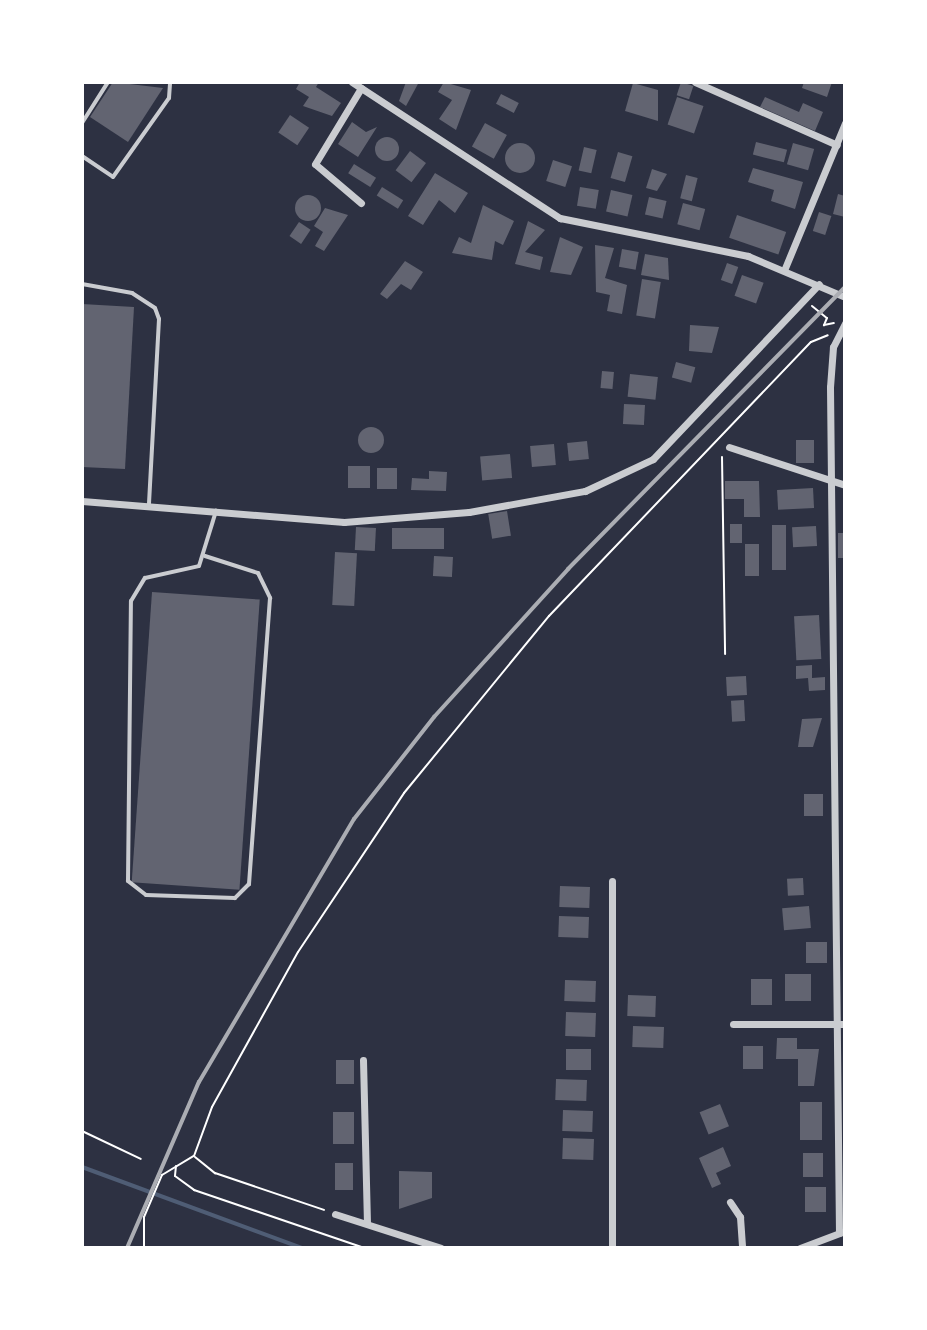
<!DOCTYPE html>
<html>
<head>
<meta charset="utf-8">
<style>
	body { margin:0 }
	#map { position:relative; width:927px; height:1330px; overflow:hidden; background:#2d3142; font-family:"DM Sans",sans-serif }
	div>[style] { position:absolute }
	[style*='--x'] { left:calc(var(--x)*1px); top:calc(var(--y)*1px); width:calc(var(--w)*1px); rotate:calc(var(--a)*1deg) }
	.stream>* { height:4px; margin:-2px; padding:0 2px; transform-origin:2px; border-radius:2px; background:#4f5d75 }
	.building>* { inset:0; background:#626471; transform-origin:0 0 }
	.round { border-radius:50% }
	.path>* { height:2px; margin:-1px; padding:0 1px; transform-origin:1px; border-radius:1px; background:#fff }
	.service>* { height:4px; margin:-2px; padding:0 2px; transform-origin:2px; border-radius:2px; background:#caccd0 }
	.minor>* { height:7px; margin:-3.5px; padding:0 3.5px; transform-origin:3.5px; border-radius:3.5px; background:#caccd0 }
	.rail>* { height:4px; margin:-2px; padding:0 2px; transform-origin:2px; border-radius:2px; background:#abadb3 }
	span { translate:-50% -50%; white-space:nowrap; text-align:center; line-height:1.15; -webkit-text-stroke:6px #fff; paint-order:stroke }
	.frame { position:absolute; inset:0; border:84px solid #fff; pointer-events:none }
</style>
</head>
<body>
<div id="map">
	<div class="stream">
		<i style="--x:82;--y:1167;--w:234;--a:20.2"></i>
	</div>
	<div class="building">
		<i style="clip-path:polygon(113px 82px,163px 88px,128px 142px,90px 117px)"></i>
		<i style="clip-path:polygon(300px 82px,319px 82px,316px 87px,341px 103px,332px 116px,303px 106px,309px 97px,296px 89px)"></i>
		<i style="clip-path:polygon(406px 82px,419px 82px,406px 106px,399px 101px)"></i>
		<i style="clip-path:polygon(444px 82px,471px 90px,456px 130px,439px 119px,452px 100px,438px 92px)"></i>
		<i style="left:681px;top:82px;width:13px;height:14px;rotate:18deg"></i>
		<i style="clip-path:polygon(804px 82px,832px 82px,827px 97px,802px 88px)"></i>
		<i style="clip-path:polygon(633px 83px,658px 90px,658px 121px,625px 111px)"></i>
		<i style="left:501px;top:94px;width:20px;height:11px;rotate:27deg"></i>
		<i style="left:677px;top:97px;width:28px;height:29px;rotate:19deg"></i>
		<i style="clip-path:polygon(765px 97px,799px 112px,803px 103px,823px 112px,815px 131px,760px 107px)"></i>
		<i style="left:290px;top:115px;width:23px;height:21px;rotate:34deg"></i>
		<i style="clip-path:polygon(352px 122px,366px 132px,377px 127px,358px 157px,338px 144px)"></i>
		<i style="left:485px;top:123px;width:25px;height:27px;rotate:29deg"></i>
		<i class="round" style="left:375px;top:137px;width:24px;height:24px"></i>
		<i style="left:756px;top:142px;width:32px;height:13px;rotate:14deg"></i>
		<i style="left:793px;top:143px;width:22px;height:22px;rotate:16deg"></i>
		<i class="round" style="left:505px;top:143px;width:30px;height:30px"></i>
		<i style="left:584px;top:147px;width:13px;height:24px;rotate:13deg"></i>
		<i style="left:410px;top:151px;width:20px;height:24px;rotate:37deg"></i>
		<i style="left:618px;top:152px;width:15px;height:27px;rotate:16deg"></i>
		<i style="left:553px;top:160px;width:20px;height:22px;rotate:18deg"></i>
		<i style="left:354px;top:164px;width:26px;height:11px;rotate:32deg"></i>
		<i style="clip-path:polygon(753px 168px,803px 182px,795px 209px,771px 201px,774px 190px,748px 182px)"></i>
		<i style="clip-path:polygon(652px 169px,667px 174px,657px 191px,646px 188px)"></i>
		<i style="clip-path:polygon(435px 173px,468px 193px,455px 213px,439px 200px,423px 225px,408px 216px)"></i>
		<i style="left:686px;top:175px;width:12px;height:24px;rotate:14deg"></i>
		<i style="left:382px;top:187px;width:25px;height:10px;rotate:32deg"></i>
		<i style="left:580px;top:187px;width:19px;height:19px;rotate:9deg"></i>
		<i style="left:611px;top:190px;width:22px;height:22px;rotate:13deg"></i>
		<i style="clip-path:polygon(838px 194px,845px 196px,845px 217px,833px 214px)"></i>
		<i class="round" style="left:295px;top:195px;width:26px;height:26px"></i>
		<i style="left:649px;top:197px;width:18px;height:18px;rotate:13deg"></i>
		<i style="left:683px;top:203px;width:23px;height:22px;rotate:15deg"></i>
		<i style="clip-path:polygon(483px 205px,514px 221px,503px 245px,495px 241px,492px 260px,452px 253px,459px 237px,471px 243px)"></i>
		<i style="clip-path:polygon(325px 208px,348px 215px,324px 251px,315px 246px,323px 232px,314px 226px)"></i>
		<i style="left:819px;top:212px;width:13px;height:20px;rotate:18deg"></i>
		<i style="left:737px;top:215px;width:52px;height:24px;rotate:19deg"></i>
		<i style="clip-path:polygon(528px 221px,545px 230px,525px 252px,543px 257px,540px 270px,515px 264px)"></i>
		<i style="left:299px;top:222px;width:14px;height:17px;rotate:34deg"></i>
		<i style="clip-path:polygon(560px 237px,583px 247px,571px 275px,550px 272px)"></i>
		<i style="clip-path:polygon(595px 245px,614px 248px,605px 278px,627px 285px,622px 314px,607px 311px,610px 295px,596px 292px)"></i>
		<i style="left:622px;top:249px;width:17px;height:18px;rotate:10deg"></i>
		<i style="clip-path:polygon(645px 254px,668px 258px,669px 280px,641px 275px)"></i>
		<i style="clip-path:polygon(405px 261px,423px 272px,411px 290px,401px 284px,387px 299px,380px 294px)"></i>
		<i style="left:727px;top:263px;width:12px;height:18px;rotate:20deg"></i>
		<i style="left:742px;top:275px;width:23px;height:22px;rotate:20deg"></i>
		<i style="left:642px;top:279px;width:19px;height:37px;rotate:9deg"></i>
		<i style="clip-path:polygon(82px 304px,134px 307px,125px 469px,82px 467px)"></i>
		<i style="clip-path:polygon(690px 325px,719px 327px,712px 353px,689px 351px)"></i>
		<i style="left:676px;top:362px;width:20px;height:16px;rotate:15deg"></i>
		<i style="left:602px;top:371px;width:12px;height:17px;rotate:5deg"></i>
		<i style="left:630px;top:374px;width:28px;height:23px;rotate:6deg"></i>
		<i style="left:624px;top:404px;width:21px;height:20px;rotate:3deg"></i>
		<i class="round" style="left:358px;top:427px;width:26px;height:26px"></i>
		<i style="left:796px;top:440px;width:18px;height:23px"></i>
		<i style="left:587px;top:441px;width:18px;height:20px;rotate:84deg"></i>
		<i style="left:554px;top:444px;width:21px;height:24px;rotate:85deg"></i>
		<i style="left:510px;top:454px;width:24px;height:30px;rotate:85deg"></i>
		<i style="left:348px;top:466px;width:22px;height:22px"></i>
		<i style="left:377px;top:468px;width:20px;height:21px"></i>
		<i style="clip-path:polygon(429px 471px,447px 472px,446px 491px,411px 490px,412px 478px,429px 479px)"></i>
		<i style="clip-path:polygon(725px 481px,759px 481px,760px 517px,744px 517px,744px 499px,725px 499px)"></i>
		<i style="left:813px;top:488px;width:20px;height:36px;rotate:87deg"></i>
		<i style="left:507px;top:511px;width:25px;height:19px;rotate:81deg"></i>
		<i style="left:730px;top:524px;width:12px;height:19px"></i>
		<i style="left:772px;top:525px;width:14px;height:45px"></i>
		<i style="left:816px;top:526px;width:20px;height:24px;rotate:87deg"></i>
		<i style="left:356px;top:527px;width:20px;height:23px;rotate:3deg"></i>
		<i style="left:392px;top:528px;width:52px;height:21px"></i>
		<i style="left:838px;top:533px;width:7px;height:25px"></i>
		<i style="left:745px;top:544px;width:14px;height:32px"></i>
		<i style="left:335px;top:552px;width:22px;height:53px;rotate:3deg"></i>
		<i style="left:434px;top:556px;width:19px;height:20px;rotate:3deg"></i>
		<i style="left:152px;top:592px;width:108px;height:291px;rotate:4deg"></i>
		<i style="left:819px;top:615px;width:44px;height:25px;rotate:87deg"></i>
		<i style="clip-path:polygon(812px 665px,812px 678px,825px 677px,825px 690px,809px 691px,808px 678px,796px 679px,796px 666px)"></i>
		<i style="left:746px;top:676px;width:19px;height:20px;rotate:87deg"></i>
		<i style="left:744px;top:700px;width:21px;height:13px;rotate:87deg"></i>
		<i style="clip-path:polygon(822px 718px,813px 747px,798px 747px,802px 719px)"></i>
		<i style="left:804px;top:794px;width:19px;height:22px"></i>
		<i style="left:803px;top:878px;width:17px;height:16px;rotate:87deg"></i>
		<i style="left:560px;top:886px;width:30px;height:21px;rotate:2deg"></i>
		<i style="left:809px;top:906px;width:22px;height:27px;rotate:85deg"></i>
		<i style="left:559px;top:916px;width:30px;height:21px;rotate:2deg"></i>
		<i style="left:806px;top:942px;width:21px;height:21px"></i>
		<i style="left:785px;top:974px;width:26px;height:27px"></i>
		<i style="left:751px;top:979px;width:21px;height:26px"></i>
		<i style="left:565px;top:980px;width:31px;height:21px;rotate:2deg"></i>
		<i style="left:628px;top:995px;width:28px;height:21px;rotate:2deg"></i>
		<i style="left:566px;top:1012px;width:30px;height:24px;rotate:2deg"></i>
		<i style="left:633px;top:1026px;width:31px;height:21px;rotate:2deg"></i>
		<i style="clip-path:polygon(777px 1038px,797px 1038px,797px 1049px,819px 1049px,814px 1086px,798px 1086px,798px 1059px,776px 1059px)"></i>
		<i style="left:743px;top:1046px;width:20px;height:23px"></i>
		<i style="left:566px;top:1049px;width:25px;height:21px"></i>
		<i style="left:336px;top:1060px;width:18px;height:24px"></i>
		<i style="left:556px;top:1079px;width:31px;height:21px;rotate:2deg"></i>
		<i style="left:800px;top:1102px;width:22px;height:38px"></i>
		<i style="left:720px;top:1104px;width:24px;height:22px;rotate:68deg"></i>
		<i style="left:563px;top:1110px;width:30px;height:21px;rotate:2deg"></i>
		<i style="left:333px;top:1112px;width:21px;height:32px"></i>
		<i style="left:563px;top:1138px;width:31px;height:21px;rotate:2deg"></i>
		<i style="clip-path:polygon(723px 1147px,731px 1166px,716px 1173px,721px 1184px,712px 1188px,699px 1158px)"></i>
		<i style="left:803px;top:1153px;width:20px;height:24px"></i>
		<i style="left:335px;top:1163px;width:18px;height:27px"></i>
		<i style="clip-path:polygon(399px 1171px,432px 1172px,432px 1198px,399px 1209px)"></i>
		<i style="left:805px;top:1187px;width:21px;height:25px"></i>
	</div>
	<div class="path">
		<i style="--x:812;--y:306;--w:19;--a:39"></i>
		<i style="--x:827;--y:318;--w:8;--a:113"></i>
		<i style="--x:824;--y:325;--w:10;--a:-11"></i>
		<i style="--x:722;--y:457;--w:197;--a:89.1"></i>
		<i style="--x:82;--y:1131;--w:65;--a:25.4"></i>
		<i style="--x:195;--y:1157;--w:26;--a:39"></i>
		<i style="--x:215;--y:1173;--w:115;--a:18.7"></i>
		<i style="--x:176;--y:1166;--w:10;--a:96"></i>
		<i style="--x:175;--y:1176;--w:24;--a:36"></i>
		<i style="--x:194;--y:1190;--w:180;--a:18.8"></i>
		<i style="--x:144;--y:1248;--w:31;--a:-90"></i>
		<i style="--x:144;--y:1217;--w:46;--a:-66.8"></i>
		<i style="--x:162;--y:1175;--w:37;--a:-31"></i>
		<i style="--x:194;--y:1156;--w:52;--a:-69.8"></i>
		<i style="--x:212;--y:1107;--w:177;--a:-61"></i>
		<i style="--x:298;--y:952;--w:191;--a:-56.3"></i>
		<i style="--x:404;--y:793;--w:229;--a:-50.7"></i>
		<i style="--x:549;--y:616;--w:379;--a:-46.3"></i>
		<i style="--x:811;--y:342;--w:18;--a:-22"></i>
	</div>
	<div class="service">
		<i style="--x:82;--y:123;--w:49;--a:-57.6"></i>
		<i style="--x:82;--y:156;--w:37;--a:34"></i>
		<i style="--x:113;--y:177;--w:97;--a:-54.7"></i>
		<i style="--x:169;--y:98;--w:16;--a:-86"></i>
		<i style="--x:82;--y:284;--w:51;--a:10.2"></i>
		<i style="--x:132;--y:293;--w:27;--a:33"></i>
		<i style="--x:155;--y:308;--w:12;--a:70"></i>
		<i style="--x:159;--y:319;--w:187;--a:93.1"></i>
		<i style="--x:205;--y:556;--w:56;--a:17.8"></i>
		<i style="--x:258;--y:573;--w:28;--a:64"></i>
		<i style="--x:270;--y:598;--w:287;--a:94.2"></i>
		<i style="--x:249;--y:884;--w:20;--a:135"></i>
		<i style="--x:235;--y:898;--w:89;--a:-178.1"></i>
		<i style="--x:146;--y:895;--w:23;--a:-142"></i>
		<i style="--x:128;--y:881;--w:280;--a:-89.4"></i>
		<i style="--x:131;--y:601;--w:27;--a:-59"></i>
		<i style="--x:145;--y:578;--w:55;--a:-12.5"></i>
		<i style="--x:199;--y:566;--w:58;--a:-72.8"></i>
	</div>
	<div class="minor">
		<i style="--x:352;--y:82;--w:249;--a:33.2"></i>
		<i style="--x:560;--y:218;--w:192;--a:11.4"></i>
		<i style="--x:748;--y:256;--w:105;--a:22.9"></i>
		<i style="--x:695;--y:82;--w:155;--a:23.9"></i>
		<i style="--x:361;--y:203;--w:60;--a:-139.7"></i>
		<i style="--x:315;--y:164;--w:89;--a:-58.8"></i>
		<i style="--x:785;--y:268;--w:157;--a:-67.5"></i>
		<i style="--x:729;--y:447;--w:122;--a:18.1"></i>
		<i style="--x:82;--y:501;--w:263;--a:4.6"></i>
		<i style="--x:344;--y:522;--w:125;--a:-4.6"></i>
		<i style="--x:469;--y:512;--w:118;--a:-10.3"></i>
		<i style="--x:585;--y:491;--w:75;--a:-25.2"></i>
		<i style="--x:653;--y:459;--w:241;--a:-46.5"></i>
		<i style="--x:612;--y:881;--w:367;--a:90"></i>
		<i style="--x:733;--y:1024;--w:112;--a:0"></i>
		<i style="--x:363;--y:1060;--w:163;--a:88.6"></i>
		<i style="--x:730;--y:1202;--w:18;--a:56"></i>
		<i style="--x:740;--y:1217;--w:31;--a:86"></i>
		<i style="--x:335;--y:1214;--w:111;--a:17.8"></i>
		<i style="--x:839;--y:1233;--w:846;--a:-90.61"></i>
		<i style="--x:830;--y:387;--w:40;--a:-85.7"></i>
		<i style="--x:833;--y:347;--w:27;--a:-63"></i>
		<i style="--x:800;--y:1248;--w:48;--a:-20.7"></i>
	</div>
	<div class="rail">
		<i style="--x:127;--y:1248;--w:181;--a:-66.6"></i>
		<i style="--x:199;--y:1082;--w:305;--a:-59.5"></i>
		<i style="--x:354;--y:819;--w:130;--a:-51.9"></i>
		<i style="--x:434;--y:717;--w:200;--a:-47.8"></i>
		<i style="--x:568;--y:569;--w:395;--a:-45.5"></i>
	</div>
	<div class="frame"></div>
</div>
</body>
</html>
